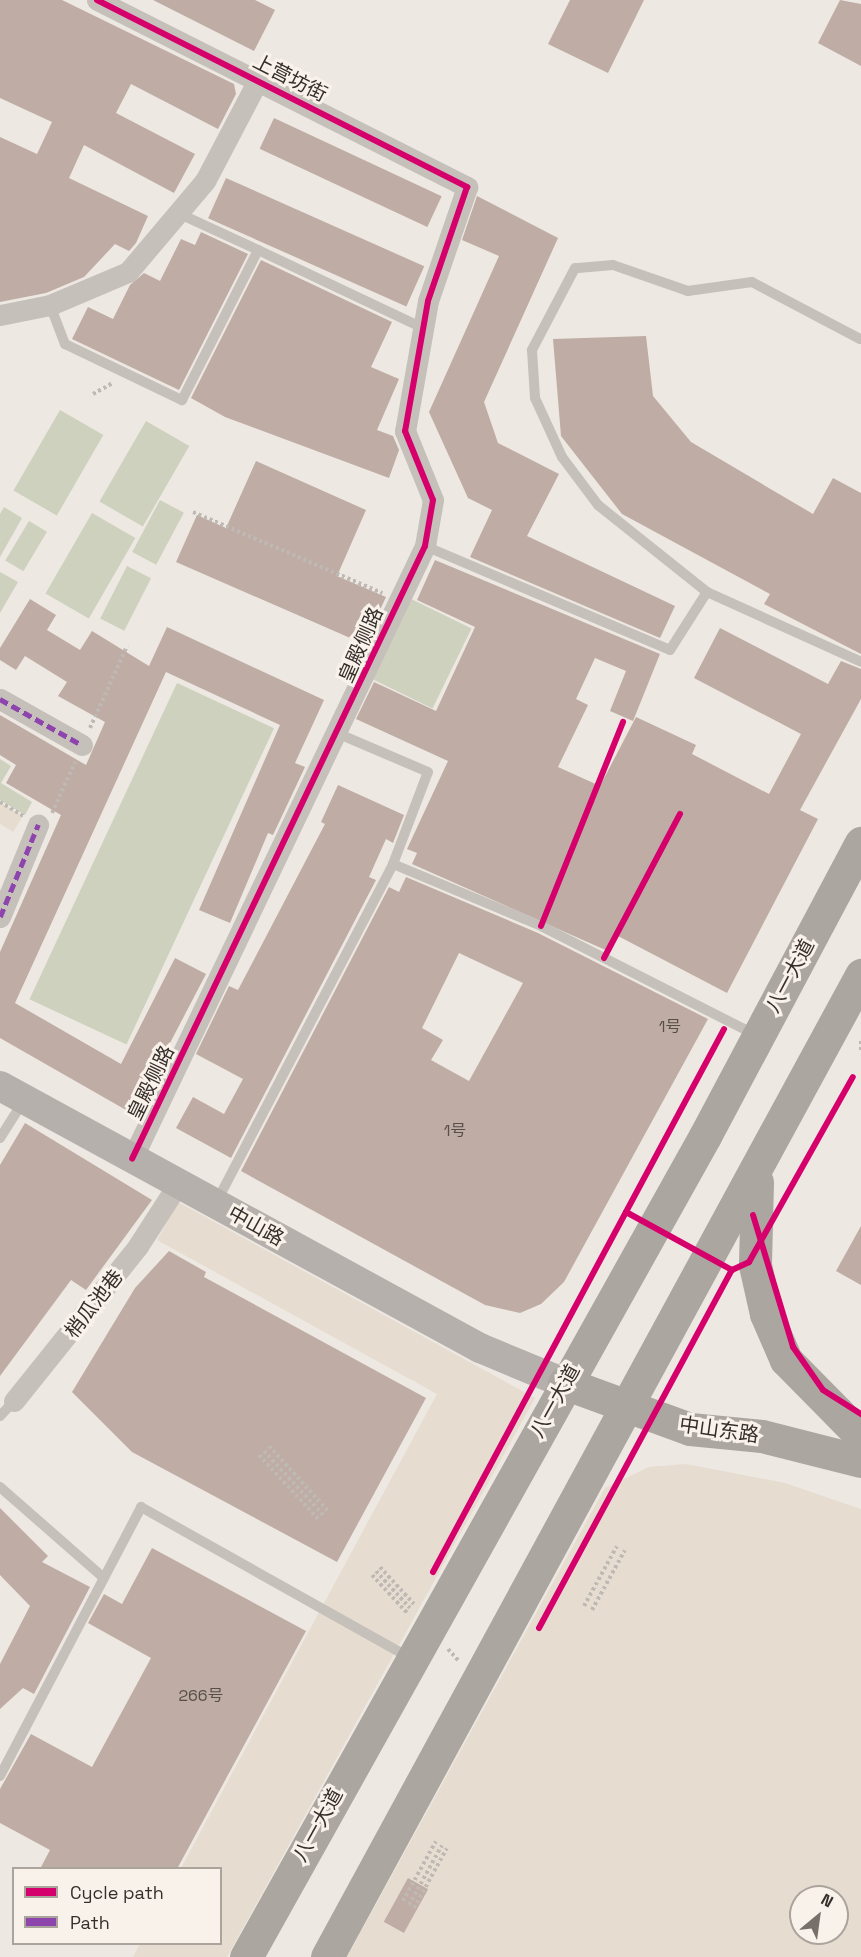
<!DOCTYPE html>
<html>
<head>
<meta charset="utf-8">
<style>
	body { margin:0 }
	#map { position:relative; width:861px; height:1957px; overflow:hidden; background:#ede8e2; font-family:"Space Grotesk","Noto Sans SC",sans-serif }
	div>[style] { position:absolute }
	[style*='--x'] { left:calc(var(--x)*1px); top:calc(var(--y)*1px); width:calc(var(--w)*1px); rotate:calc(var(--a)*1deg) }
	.green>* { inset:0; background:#ced1bd; transform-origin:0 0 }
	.plaza>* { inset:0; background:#e6dcd0 }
	.building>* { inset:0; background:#bfada5; transform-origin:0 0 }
	.path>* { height:4px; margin-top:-2px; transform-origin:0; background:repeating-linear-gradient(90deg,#beb9b4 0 3px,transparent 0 6px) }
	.service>* { height:10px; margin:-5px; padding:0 5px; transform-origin:5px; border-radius:5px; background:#c6c0bb }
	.minor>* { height:21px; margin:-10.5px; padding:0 10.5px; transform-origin:10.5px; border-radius:10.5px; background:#c6c0bb }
	.secondary>* { height:30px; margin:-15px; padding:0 15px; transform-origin:15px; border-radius:15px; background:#b6b0ac }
	.trunk>* { height:33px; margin:-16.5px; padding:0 16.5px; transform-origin:16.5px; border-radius:16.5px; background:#aca6a0 }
	.quiet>* { height:4.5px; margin-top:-2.25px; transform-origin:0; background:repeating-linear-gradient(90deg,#8e44ad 0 9px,transparent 0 13.5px) }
	.cycleway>* { height:6px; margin:-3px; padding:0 3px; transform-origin:3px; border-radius:3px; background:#d6006c }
	span { translate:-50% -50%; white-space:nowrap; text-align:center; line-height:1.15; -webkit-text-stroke:6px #f9f2ea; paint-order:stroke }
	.number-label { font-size:16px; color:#584e49 }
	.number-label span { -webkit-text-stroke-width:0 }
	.street-label { font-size:20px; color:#362e2a }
	.legend { position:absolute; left:12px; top:1867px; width:210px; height:78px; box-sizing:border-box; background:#f9f2ea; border:2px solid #aba49d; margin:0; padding:8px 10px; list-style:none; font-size:18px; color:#362e2a }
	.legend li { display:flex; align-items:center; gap:12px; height:30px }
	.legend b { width:30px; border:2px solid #aba49d }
	.north { position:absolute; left:789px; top:1885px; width:60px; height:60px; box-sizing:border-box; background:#f9f2ea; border:2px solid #aba49d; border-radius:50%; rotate:29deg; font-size:16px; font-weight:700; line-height:24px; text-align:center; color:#362e2a }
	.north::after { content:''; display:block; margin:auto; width:21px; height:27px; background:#766f6a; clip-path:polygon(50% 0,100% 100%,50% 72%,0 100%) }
</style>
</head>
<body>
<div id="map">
	<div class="green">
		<i style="left:60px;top:410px;width:50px;height:93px;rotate:30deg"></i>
		<i style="left:146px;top:421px;width:50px;height:93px;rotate:30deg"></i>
		<i style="left:160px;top:500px;width:27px;height:59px;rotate:28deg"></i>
		<i style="clip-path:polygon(4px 507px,22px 518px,0 557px,0 514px)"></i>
		<i style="left:92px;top:513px;width:50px;height:93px;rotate:30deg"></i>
		<i style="left:29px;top:521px;width:21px;height:46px;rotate:31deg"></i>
		<i style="left:127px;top:566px;width:27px;height:59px;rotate:27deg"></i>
		<i style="clip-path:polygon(0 572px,18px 582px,0 613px)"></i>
		<i style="left:405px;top:596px;width:74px;height:89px;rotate:26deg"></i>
		<i style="left:177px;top:683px;width:107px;height:349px;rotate:25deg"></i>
		<i style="clip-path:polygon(0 759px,11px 766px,1px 783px,32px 802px,25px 815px,0 800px)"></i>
	</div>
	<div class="plaza">
		<i style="clip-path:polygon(0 802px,23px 816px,13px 832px,0 824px)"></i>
		<i style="clip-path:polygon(178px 1202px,535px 1398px,227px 1957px,133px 1957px,140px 1944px,220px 1944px,220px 1868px,181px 1868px,437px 1394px,157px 1240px)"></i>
		<i style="clip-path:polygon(evenodd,686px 1464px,785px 1483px,861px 1509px,861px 1957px,347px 1957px,605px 1488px,649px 1467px,686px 1464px,801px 1897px,837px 1897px,837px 1933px,801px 1933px,801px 1897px)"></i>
	</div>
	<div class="building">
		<i style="clip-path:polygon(0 0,62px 0,234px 84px,236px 94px,218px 129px,131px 84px,116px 113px,195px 154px,174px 193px,84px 145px,69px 178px,148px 216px,136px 243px,129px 251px,115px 244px,84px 277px,46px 293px,0 302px,0 137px,37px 154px,52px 122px,0 98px)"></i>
		<i style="clip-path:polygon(153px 0,255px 0,275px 10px,254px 51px)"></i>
		<i style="clip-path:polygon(570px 0,644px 0,608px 73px,548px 44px)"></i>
		<i style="clip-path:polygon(840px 0,861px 4px,861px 66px,818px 43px)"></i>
		<i style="left:274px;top:118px;width:185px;height:34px;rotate:25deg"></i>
		<i style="left:226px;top:178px;width:217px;height:44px;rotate:24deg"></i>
		<i style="clip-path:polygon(477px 196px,558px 238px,484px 402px,498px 443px,559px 474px,527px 536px,675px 606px,660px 638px,470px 557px,492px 510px,468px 498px,429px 412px,499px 256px,462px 240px)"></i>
		<i style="clip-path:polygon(201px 232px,248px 254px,179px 390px,72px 339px,88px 307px,113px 319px,130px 285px,144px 273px,160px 281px,181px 239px,195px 245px)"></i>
		<i style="clip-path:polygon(261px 260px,392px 322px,371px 367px,399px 379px,377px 430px,393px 436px,399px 450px,389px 478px,225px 417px,191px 398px)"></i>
		<i style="clip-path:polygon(646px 336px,653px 396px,691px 442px,813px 514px,833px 478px,861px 493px,861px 654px,764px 604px,770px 594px,622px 514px,561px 436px,553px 339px)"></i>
		<i style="clip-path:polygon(256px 461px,366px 510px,337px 576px,386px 597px,364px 644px,176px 562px,197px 515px,226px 528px)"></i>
		<i style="clip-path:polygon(435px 560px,660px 654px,633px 721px,610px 711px,626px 671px,595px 658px,576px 699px,588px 705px,558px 767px,600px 786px,636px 717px,696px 745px,692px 754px,769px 794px,801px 734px,694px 678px,720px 628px,828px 684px,841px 661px,861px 669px,861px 699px,800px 810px,818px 819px,727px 993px,618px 936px,610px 952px,412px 864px,417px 853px,407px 849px,448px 761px,356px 719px,374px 682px,436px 711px,475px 627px,417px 600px)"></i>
		<i style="clip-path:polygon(30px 599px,56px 615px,47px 630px,80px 650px,92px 631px,149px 666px,167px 627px,324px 700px,295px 763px,305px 767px,273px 835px,268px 833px,230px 923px,199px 910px,280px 725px,166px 672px,15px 1003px,121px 1064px,175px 958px,206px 974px,133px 1114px,0 1038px,0 952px,61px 815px,6px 783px,16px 765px,0 755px,0 715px,86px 765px,105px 722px,58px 696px,67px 682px,25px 656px,16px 670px,0 660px,0 648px)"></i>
		<i style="clip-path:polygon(338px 785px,404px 815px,393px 843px,386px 839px,369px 877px,376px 880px,231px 1158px,176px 1128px,193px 1097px,224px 1114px,243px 1079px,196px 1054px,229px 986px,238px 990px,325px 824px,321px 822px)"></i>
		<i style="clip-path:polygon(evenodd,406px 877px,538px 933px,708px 1019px,564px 1282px,541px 1304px,520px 1313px,485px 1305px,241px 1171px,389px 887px,399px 892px,406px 877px,459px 953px,523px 983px,469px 1081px,431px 1060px,443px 1040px,422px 1028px,459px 953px)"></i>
		<i style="clip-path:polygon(25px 1123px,152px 1200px,86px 1290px,71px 1280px,0 1376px,0 1165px)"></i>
		<i style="clip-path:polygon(861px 1226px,861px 1285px,836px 1271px)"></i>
		<i style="clip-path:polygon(169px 1251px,206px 1272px,204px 1277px,426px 1398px,337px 1562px,132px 1452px,72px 1392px,135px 1288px)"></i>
		<i style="clip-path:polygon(0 1508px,48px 1556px,42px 1562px,90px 1587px,34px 1694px,23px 1688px,0 1709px,0 1664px,30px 1606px,0 1575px)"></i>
		<i style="clip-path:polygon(152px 1548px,306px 1631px,177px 1869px,40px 1869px,50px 1850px,0 1823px,0 1789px,31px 1734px,92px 1767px,151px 1658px,88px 1623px,104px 1594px,122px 1604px)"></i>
		<i style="left:408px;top:1878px;width:23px;height:50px;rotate:29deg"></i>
	</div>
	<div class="path">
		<i style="--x:93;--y:394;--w:23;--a:-29"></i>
		<i style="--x:193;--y:512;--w:206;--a:23.2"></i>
		<i style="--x:90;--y:728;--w:90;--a:-65.7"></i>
		<i style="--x:0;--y:802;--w:27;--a:31"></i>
		<i style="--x:52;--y:813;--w:56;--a:-65.7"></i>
		<i style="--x:861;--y:1041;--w:9;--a:90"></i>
		<i style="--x:269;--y:1446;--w:88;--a:47.8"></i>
		<i style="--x:264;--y:1451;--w:88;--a:47.3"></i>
		<i style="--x:259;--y:1455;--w:88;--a:47.3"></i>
		<i style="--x:380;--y:1567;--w:50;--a:47.4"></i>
		<i style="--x:376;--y:1571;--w:50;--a:47.4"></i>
		<i style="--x:372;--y:1575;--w:54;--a:47.2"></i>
		<i style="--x:584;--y:1606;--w:68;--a:-61.2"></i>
		<i style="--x:592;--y:1610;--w:68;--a:-61.2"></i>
		<i style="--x:448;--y:1649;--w:15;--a:48"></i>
		<i style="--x:403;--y:1901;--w:68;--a:-61.2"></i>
		<i style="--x:409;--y:1905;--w:68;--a:-61.2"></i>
		<i style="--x:414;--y:1908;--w:68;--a:-61.2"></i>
	</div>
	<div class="service">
		<i style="--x:258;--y:250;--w:183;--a:25.3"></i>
		<i style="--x:50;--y:305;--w:42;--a:69"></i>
		<i style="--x:65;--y:344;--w:130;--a:25.6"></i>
		<i style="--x:182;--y:400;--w:168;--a:-63.1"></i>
		<i style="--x:258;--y:250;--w:88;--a:-155.2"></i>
		<i style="--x:860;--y:339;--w:122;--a:-152.2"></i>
		<i style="--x:752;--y:282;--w:65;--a:172"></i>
		<i style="--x:688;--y:291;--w:79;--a:-160.9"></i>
		<i style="--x:613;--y:265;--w:38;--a:175"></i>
		<i style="--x:575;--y:268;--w:93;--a:117.7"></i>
		<i style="--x:532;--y:350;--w:48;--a:86.4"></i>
		<i style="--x:535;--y:398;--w:65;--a:65.4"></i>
		<i style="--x:562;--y:457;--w:60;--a:53.1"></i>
		<i style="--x:598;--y:505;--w:139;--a:38.6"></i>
		<i style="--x:707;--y:592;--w:169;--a:24.4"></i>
		<i style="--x:425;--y:546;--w:266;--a:23"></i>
		<i style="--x:670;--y:650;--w:69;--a:-57.5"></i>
		<i style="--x:393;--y:864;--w:160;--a:22.7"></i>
		<i style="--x:541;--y:926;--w:241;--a:26.9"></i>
		<i style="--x:0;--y:1138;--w:45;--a:-57.7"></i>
		<i style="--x:217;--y:1201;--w:380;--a:-62.4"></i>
		<i style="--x:393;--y:864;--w:98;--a:-69.2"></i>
		<i style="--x:428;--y:772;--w:97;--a:-156.9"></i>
		<i style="--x:0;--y:1416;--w:21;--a:-47"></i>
		<i style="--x:0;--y:1487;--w:138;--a:41.2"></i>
		<i style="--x:0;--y:1776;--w:304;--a:-62.3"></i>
		<i style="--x:141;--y:1507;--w:308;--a:29.3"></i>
	</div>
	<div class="minor">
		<i style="--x:97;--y:0;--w:415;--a:26.8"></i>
		<i style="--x:467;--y:187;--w:120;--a:108.9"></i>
		<i style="--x:428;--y:301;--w:132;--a:100"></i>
		<i style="--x:405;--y:431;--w:74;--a:67.9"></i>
		<i style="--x:433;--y:500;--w:47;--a:99.9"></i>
		<i style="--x:425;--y:546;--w:679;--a:115.55"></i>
		<i style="--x:0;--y:315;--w:51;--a:-11.3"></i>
		<i style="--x:50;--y:305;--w:85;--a:-22.9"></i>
		<i style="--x:128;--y:272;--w:119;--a:-49.8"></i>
		<i style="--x:205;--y:181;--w:114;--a:-62.3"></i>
		<i style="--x:0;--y:699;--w:94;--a:29.3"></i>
		<i style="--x:0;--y:917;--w:100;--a:-67.6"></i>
		<i style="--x:14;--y:1401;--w:198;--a:-51.3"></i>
		<i style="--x:138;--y:1246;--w:74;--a:-57.2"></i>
	</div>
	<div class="secondary">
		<i style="--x:0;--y:1086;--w:547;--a:28.63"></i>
		<i style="--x:480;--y:1348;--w:91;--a:22.6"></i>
	</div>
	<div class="trunk">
		<i style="--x:757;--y:1182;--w:83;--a:91.4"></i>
		<i style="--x:755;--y:1265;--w:50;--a:77.3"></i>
		<i style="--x:766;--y:1314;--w:50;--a:66.5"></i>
		<i style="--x:786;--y:1360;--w:107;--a:45.4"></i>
		<i style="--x:564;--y:1383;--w:134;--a:20.1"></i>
		<i style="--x:690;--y:1429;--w:72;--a:5.6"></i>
		<i style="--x:762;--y:1436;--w:102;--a:14.2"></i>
		<i style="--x:246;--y:1957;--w:941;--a:-60.79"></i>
		<i style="--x:705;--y:1136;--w:332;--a:-62"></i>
		<i style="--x:327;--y:1957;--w:1118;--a:-61.46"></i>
	</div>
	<div class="quiet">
		<i style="--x:0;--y:699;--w:94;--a:29.3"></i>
		<i style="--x:0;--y:917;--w:100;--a:-67.6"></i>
	</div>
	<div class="cycleway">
		<i style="--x:97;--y:0;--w:415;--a:26.8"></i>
		<i style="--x:467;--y:187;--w:120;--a:108.9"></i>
		<i style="--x:428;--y:301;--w:132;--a:100"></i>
		<i style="--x:405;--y:431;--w:74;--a:67.9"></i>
		<i style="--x:433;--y:500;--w:47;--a:99.9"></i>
		<i style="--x:425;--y:546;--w:679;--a:115.55"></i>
		<i style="--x:541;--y:926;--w:220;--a:-68.1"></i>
		<i style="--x:604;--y:958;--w:163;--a:-62.2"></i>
		<i style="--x:626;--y:1212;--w:121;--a:28.7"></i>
		<i style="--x:753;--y:1215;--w:138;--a:73.1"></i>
		<i style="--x:793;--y:1347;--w:52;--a:55.1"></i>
		<i style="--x:823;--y:1390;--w:45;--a:32.3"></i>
		<i style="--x:732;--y:1270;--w:19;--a:-25"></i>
		<i style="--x:749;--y:1262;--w:212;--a:-60.7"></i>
		<i style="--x:433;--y:1572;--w:616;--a:-61.81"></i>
		<i style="--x:539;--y:1628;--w:407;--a:-61.7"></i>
	</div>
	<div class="number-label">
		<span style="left:670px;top:1027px">1号</span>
		<span style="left:455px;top:1131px">1号</span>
		<span style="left:201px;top:1696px">266号</span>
	</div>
	<div class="street-label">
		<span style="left:290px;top:78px;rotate:27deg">上营坊街</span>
		<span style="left:361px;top:645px;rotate:-66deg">皇殿侧路</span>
		<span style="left:790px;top:976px;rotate:-62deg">八一大道</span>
		<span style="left:151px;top:1083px;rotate:-64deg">皇殿侧路</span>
		<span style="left:256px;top:1226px;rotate:29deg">中山路</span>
		<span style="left:94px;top:1304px;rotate:-52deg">梢瓜池巷</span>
		<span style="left:555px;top:1401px;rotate:-61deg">八一大道</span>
		<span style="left:719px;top:1430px;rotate:8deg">中山东路</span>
		<span style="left:318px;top:1825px;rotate:-61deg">八一大道</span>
	</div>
	<ul class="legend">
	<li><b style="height:8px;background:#d6006c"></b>Cycle path</li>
	<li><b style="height:8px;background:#8e44ad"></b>Path</li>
	</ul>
	<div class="north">N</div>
</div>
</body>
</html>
